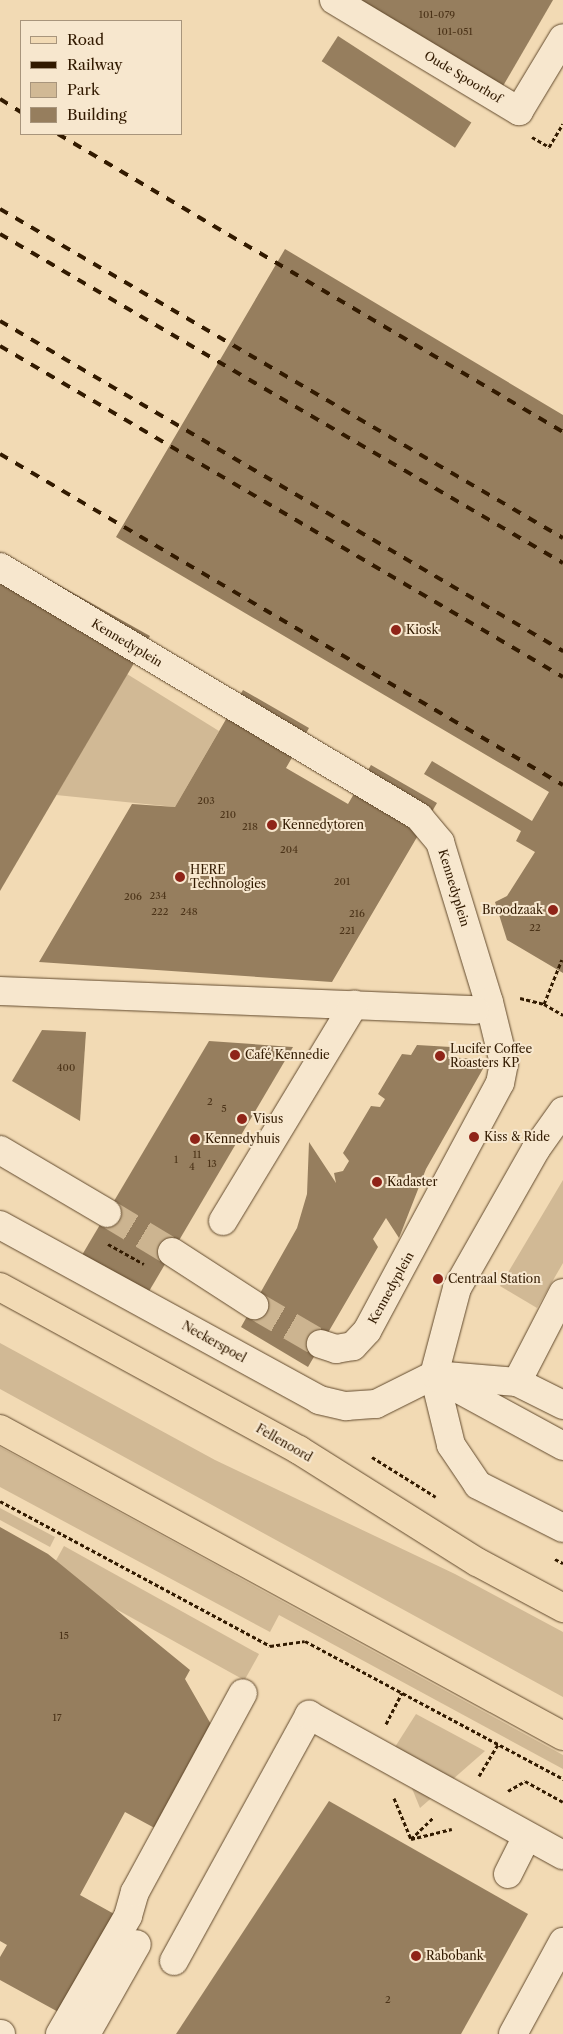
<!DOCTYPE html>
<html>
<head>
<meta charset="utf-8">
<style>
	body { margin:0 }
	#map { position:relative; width:563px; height:2034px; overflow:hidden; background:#f2dab4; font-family:"Libre Caslon Text",serif }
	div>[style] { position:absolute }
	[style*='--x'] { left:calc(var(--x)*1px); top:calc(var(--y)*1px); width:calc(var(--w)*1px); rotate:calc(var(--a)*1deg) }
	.green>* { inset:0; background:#d1b995; transform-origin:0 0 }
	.building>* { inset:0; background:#967e5e; transform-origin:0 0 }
	.minor-tunnel>* { height:28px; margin-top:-14px; transform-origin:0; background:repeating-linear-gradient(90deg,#ccb490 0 28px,transparent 0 42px) }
	.path>* { height:3px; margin-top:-1.5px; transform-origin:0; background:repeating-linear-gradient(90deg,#321a00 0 4px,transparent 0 6.5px) }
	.roads { filter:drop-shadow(0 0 1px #624a2d) drop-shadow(0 0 1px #624a2d) }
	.minor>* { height:28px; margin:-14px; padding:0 14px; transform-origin:14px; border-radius:14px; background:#f7e7ce }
	.major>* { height:28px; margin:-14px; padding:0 14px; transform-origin:14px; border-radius:14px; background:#f2dab4 }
	.rail>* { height:4px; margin-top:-2px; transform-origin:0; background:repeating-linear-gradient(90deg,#321a00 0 9px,transparent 0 18px) }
	.dots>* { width:14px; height:14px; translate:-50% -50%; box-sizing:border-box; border:2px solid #f7e7ce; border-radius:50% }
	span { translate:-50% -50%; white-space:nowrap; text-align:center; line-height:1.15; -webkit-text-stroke:4px #f7e7ce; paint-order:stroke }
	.number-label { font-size:10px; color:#4b3318 }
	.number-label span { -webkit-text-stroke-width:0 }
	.street-label { font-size:12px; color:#321a00 }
	.poi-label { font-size:12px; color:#321a00 }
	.left { translate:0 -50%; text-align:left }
	.right { translate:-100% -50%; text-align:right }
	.legend { position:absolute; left:20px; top:20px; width:162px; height:115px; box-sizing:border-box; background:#f7e7ce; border:1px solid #a8957c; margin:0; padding:6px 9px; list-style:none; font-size:15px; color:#321a00 }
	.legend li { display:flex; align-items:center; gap:10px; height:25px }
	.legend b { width:25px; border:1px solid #a8957c }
</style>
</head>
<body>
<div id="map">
	<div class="green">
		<i style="clip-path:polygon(127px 674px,219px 731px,175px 807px,56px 795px)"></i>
		<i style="clip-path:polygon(563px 1180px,563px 1263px,537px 1308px,500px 1286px)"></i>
		<i style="clip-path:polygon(0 1343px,215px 1460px,455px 1574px,563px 1632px,563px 1697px,0 1389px)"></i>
		<i style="clip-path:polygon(0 1447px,563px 1755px,563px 1769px,279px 1615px,270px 1632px,0 1487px)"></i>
		<i style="clip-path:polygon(0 1508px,55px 1537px,50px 1547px,0 1520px)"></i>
		<i style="left:64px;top:1546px;width:223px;height:30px;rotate:29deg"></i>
		<i style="clip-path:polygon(416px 1714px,485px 1751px,420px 1808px,395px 1747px)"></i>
	</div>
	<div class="building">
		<i style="clip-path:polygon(358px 0,553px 0,503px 86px)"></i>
		<i style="left:338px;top:36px;width:159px;height:30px;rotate:33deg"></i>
		<i style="clip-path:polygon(285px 249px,563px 415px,563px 973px,507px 940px,495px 902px,507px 896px,535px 852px,516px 841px,521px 831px,424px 774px,432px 761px,532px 821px,549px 792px,116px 537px)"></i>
		<i style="clip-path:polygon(0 552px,150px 636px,0 891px)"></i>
		<i style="clip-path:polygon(243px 690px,309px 728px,286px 768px,348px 804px,371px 765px,437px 803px,332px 982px,39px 962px,132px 804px,175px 807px)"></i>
		<i style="clip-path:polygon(42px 1030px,86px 1032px,80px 1121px,12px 1081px)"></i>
		<i style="clip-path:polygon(209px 1041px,293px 1047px,148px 1293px,82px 1255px)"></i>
		<i style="clip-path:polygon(417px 1045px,451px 1047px,448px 1057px,488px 1060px,426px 1169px,399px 1238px,386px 1218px,373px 1239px,378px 1247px,308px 1367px,241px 1327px,297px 1228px,307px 1194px,309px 1142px,336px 1183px,334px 1173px,343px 1171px,349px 1161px,343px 1153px,371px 1106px,380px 1107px,385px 1099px,378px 1094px,402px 1054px,411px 1055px)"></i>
		<i style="clip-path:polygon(0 1527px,48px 1554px,190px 1670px,185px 1679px,212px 1726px,162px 1832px,125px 1812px,80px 1895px,116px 1915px,62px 2014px,0 1980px,0 1957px,7px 1945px,0 1941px)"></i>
		<i style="clip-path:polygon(329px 1801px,528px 1914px,461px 2034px,176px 2034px)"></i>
	</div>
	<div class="minor-tunnel">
		<i style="--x:107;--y:1213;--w:76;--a:31"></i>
		<i style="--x:254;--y:1305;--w:78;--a:30.2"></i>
	</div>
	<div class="path">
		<i style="--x:532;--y:137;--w:20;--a:30"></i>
		<i style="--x:549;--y:147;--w:27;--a:-59"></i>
		<i style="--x:520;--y:998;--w:25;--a:14"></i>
		<i style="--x:544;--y:1004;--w:22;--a:30"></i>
		<i style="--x:544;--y:1004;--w:48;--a:-68.2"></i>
		<i style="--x:108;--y:1244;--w:41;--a:29.1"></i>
		<i style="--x:372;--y:1457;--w:75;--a:32"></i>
		<i style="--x:0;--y:1501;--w:306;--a:28.2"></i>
		<i style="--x:270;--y:1646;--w:35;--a:-8"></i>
		<i style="--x:305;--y:1641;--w:293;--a:28.1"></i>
		<i style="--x:555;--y:1559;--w:9;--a:27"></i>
		<i style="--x:386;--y:1724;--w:35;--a:-63"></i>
		<i style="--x:479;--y:1776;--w:37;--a:-59"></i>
		<i style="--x:508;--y:1791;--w:20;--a:-30"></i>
		<i style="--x:525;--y:1781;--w:43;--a:28.9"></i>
		<i style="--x:394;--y:1798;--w:44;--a:67.5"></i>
		<i style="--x:411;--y:1839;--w:42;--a:-13.7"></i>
		<i style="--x:411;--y:1839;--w:32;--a:-44"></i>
	</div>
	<div class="roads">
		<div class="minor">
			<i style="--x:334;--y:0;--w:216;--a:31"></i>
			<i style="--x:519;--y:111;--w:85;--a:-58.9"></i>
			<i style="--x:0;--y:567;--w:488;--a:30.8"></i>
			<i style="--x:419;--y:817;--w:33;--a:50"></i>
			<i style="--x:440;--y:842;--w:167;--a:73"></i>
			<i style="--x:489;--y:1002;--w:63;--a:76.2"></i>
			<i style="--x:504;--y:1063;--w:20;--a:101"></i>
			<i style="--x:500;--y:1083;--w:281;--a:118.2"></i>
			<i style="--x:367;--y:1331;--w:21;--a:133"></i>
			<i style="--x:353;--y:1346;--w:17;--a:170"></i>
			<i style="--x:336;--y:1349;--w:16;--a:-162"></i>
			<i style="--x:0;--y:991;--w:475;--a:2.3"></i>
			<i style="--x:563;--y:1111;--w:47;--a:125.4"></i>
			<i style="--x:536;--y:1149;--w:160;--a:119.6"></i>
			<i style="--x:457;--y:1288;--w:90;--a:104.8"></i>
			<i style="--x:434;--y:1375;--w:72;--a:76.3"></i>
			<i style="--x:451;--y:1445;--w:48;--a:56"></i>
			<i style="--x:478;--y:1485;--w:95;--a:26.8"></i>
			<i style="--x:0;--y:1150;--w:124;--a:30.5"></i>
			<i style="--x:223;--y:1221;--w:253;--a:-58.8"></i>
			<i style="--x:0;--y:1225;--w:364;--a:28.7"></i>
			<i style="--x:319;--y:1400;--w:28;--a:13"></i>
			<i style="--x:346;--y:1406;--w:30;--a:-4"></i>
			<i style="--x:376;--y:1404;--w:65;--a:-26.6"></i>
			<i style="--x:434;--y:1375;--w:83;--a:4.8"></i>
			<i style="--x:517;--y:1382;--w:51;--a:26.6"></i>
			<i style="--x:172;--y:1252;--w:98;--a:32.9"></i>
			<i style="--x:442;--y:1380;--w:138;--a:28.6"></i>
			<i style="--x:517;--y:1382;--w:100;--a:-62.7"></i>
			<i style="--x:508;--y:1874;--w:42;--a:-63.4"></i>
			<i style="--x:174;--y:1961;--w:281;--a:-61.2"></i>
			<i style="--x:309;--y:1715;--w:290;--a:28.9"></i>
			<i style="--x:0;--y:2034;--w:1;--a:0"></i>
			<i style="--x:60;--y:2034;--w:136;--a:-60"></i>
			<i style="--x:128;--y:1916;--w:25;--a:-74"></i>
			<i style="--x:135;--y:1892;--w:226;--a:-61.5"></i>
			<i style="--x:86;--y:2034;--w:103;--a:-60.5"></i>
			<i style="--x:513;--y:2034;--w:105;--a:-61.5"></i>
		</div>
		<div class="major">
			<i style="--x:0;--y:1287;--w:341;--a:28.6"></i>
			<i style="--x:299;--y:1450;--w:210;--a:32.2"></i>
			<i style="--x:477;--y:1562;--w:98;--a:28.1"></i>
			<i style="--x:0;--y:1429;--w:641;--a:28.6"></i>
		</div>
	</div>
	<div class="rail">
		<i style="--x:0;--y:99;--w:25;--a:32"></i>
		<i style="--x:58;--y:134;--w:586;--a:30.54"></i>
		<i style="--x:0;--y:209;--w:652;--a:30.3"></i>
		<i style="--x:0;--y:234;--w:652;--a:30.3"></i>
		<i style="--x:0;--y:321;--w:653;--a:30.38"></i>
		<i style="--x:0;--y:346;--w:653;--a:30.45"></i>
		<i style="--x:0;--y:454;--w:653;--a:30.45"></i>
	</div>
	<div class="dots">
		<i style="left:396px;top:630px;background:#8f2418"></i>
		<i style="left:272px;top:825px;background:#8f2418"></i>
		<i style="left:180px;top:877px;background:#8f2418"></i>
		<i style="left:553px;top:910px;background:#8f2418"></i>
		<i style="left:235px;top:1055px;background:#8f2418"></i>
		<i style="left:440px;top:1056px;background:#8f2418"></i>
		<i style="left:242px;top:1119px;background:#8f2418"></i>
		<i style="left:474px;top:1137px;background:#8f2418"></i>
		<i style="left:195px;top:1139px;background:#8f2418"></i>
		<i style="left:377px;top:1182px;background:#8f2418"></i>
		<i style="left:438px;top:1279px;background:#8f2418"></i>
		<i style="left:416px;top:1956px;background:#8f2418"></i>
	</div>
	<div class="number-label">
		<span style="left:437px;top:15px">101-079</span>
		<span style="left:455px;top:32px">101-051</span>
		<span style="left:206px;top:801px">203</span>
		<span style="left:228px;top:815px">210</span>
		<span style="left:250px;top:827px">218</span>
		<span style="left:289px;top:850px">204</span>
		<span style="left:342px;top:882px">201</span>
		<span style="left:158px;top:896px">234</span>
		<span style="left:133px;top:897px">206</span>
		<span style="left:160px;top:912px">222</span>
		<span style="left:189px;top:912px">248</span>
		<span style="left:357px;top:914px">216</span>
		<span style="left:535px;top:928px">22</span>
		<span style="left:347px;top:931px">221</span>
		<span style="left:66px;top:1068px">400</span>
		<span style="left:210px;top:1102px">2</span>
		<span style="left:224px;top:1109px">5</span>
		<span style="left:197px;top:1155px">11</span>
		<span style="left:176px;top:1160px">1</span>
		<span style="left:212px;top:1164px">13</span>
		<span style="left:192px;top:1167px">4</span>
		<span style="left:64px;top:1636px">15</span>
		<span style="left:57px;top:1718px">17</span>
		<span style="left:388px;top:2000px">2</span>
	</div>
	<div class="street-label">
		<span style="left:463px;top:77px;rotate:31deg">Oude Spoorhof</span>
		<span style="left:127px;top:643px;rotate:31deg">Kennedyplein</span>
		<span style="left:454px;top:888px;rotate:73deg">Kennedyplein</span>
		<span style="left:391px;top:1288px;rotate:-61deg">Kennedyplein</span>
		<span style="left:214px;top:1342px;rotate:29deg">Neckerspoel</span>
		<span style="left:284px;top:1443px;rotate:30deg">Fellenoord</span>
	</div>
	<div class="poi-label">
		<span class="left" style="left:406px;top:630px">Kiosk</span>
		<span class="left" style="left:282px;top:825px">Kennedytoren</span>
		<span class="left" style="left:190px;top:877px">HERE<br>Technologies</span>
		<span class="right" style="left:543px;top:910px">Broodzaak</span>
		<span class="left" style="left:450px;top:1056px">Lucifer Coffee<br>Roasters KP</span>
		<span class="left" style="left:245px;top:1055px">Café Kennedie</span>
		<span class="left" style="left:253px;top:1119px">Visus</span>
		<span class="left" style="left:484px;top:1137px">Kiss &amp; Ride</span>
		<span class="left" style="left:205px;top:1139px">Kennedyhuis</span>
		<span class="left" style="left:387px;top:1182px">Kadaster</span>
		<span class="left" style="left:448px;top:1279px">Centraal Station</span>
		<span class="left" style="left:426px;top:1956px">Rabobank</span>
	</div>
	<ul class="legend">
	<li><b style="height:6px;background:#f2dab4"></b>Road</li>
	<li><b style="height:6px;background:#321a00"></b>Railway</li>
	<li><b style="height:14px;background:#d1b995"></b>Park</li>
	<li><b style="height:14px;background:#967e5e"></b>Building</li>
	</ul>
</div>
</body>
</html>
